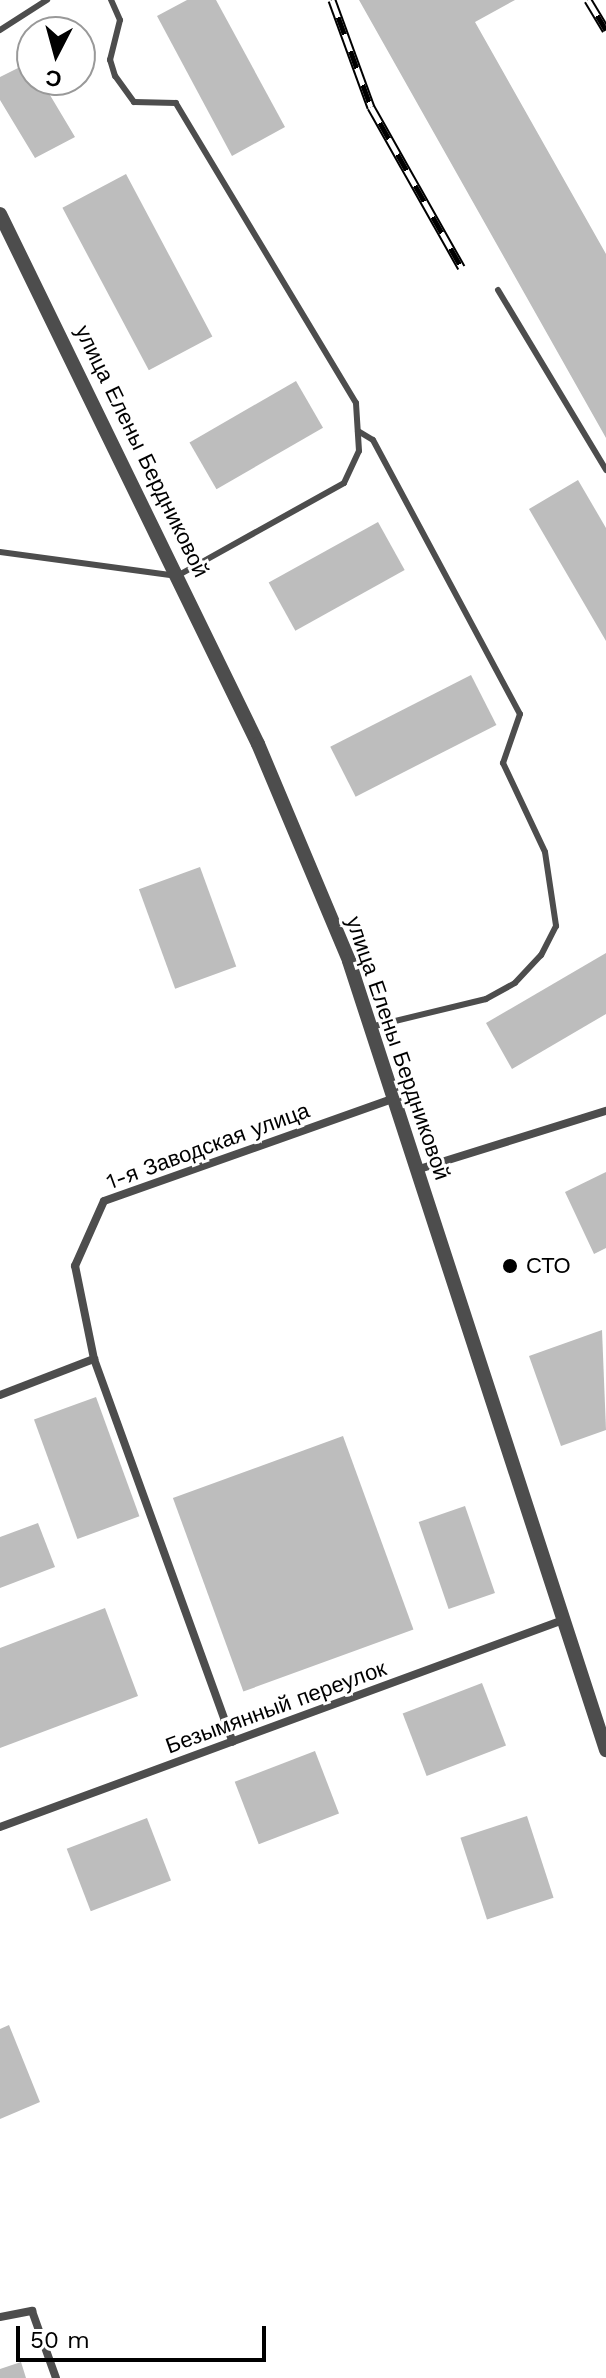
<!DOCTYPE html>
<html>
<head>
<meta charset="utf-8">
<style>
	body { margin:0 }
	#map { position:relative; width:606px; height:2378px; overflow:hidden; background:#fff; font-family:"Work Sans",sans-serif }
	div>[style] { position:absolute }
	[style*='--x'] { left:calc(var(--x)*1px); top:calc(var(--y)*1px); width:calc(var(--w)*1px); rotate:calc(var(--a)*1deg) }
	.building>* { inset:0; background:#bdbdbd; transform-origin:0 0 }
	.service>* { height:6px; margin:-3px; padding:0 3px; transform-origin:3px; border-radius:3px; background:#4d4d4d }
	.minor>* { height:8px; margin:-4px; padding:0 4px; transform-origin:4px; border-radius:4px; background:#4d4d4d }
	.tertiary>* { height:14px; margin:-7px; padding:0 7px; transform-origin:7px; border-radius:7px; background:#4d4d4d }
	.rail>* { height:9px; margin-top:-4.5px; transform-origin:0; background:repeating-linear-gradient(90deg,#fff 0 18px,#000 0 36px); box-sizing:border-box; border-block:2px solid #000 }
	.dots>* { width:22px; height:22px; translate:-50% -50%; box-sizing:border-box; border:4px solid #fff; border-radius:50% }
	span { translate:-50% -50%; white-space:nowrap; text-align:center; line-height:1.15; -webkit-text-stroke:6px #fff; paint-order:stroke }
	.street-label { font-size:22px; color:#000 }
	.poi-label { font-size:22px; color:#000 }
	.left { translate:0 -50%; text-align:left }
	.north { position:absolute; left:16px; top:16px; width:80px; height:80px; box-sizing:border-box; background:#fff; border:2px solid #999; border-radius:50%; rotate:186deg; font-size:22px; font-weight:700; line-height:32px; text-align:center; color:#000 }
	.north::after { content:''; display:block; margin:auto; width:28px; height:36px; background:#000; clip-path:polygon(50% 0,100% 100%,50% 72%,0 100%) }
	.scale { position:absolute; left:16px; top:2326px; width:250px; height:36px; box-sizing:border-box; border:4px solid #000; border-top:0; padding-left:10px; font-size:24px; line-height:28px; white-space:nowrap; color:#000; -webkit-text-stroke:6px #fff; paint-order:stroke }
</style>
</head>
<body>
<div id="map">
	<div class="building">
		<i style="clip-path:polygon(187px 0,216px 0,285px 127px,232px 156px,157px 16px)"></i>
		<i style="clip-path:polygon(359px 0,515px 0,475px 22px,606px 254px,606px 438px)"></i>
		<i style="clip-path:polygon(30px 62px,32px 80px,41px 80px,75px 137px,35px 158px,0 100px,0 77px)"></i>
		<i style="left:126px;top:174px;width:184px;height:72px;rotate:62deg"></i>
		<i style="left:296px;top:381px;width:54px;height:123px;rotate:60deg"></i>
		<i style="clip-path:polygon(578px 480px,606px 528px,606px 641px,529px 509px)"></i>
		<i style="left:378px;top:522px;width:55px;height:125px;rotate:61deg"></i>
		<i style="left:471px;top:675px;width:56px;height:158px;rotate:63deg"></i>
		<i style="left:200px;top:867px;width:106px;height:65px;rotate:70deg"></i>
		<i style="clip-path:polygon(606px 953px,606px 1014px,512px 1069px,486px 1023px)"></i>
		<i style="clip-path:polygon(606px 1172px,606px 1248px,594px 1254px,565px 1192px)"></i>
		<i style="clip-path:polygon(602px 1330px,606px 1430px,561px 1446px,529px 1356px)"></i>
		<i style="left:96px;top:1397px;width:127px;height:66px;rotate:70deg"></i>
		<i style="left:343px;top:1436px;width:206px;height:181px;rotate:70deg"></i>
		<i style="left:465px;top:1506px;width:92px;height:49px;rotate:71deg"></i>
		<i style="clip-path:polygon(38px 1523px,55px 1567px,0 1588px,0 1537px)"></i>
		<i style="clip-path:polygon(105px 1608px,138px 1696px,0 1748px,0 1648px)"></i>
		<i style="left:482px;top:1683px;width:67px;height:85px;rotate:69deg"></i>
		<i style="left:315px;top:1751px;width:67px;height:86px;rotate:69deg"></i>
		<i style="left:527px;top:1816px;width:86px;height:70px;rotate:72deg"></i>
		<i style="left:147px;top:1818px;width:67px;height:86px;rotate:69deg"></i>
		<i style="clip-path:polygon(9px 2025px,40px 2102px,0 2119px,0 2029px)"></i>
		<i style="clip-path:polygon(21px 2362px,26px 2378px,0 2378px,0 2369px)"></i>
	</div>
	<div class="service">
		<i style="--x:0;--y:30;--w:56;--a:-32.6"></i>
		<i style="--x:498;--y:290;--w:210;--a:59"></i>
		<i style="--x:358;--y:431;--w:17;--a:31"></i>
		<i style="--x:373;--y:440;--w:311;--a:61.8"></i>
		<i style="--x:520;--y:714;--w:52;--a:109.1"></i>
		<i style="--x:503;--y:763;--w:98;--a:64.7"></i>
		<i style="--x:545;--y:852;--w:75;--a:81.5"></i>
		<i style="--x:556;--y:926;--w:33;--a:117"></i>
		<i style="--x:541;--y:955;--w:38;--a:133"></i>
		<i style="--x:515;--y:983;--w:33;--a:151"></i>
		<i style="--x:486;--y:999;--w:119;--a:166.4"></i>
		<i style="--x:0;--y:552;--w:179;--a:7.7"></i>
		<i style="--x:177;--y:576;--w:191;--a:-29.1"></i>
		<i style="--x:344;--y:483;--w:35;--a:-65"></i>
		<i style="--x:359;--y:451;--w:48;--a:-93.6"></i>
		<i style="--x:356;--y:403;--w:350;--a:-121"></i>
		<i style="--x:176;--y:103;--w:42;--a:-178.6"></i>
		<i style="--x:134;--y:102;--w:32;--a:-126"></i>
		<i style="--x:115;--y:76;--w:17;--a:-107"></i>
		<i style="--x:110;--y:60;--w:41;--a:-76"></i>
		<i style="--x:120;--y:20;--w:22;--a:-114"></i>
	</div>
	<div class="minor">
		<i style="--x:416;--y:1170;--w:199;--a:-17.3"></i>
		<i style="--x:94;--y:1359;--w:407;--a:70.1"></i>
		<i style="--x:0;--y:1395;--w:101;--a:-21"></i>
		<i style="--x:94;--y:1359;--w:95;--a:-101.5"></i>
		<i style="--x:75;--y:1266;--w:71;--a:-66"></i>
		<i style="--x:104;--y:1201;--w:306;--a:-19.5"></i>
		<i style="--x:0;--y:1827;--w:600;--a:-20.19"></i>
		<i style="--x:0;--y:2317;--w:33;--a:-11"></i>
		<i style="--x:32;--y:2311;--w:71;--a:70.3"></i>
	</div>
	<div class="tertiary">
		<i style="--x:0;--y:214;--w:589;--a:64.04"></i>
		<i style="--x:258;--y:744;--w:235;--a:67.2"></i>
		<i style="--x:349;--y:961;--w:830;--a:71.96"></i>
	</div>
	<div class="rail">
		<i style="--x:332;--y:0;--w:114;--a:70"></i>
		<i style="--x:371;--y:107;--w:184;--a:60.6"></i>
		<i style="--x:588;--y:0;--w:35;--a:59"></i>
	</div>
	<div class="dots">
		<i style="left:510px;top:1266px;background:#000"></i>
	</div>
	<div class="street-label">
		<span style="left:142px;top:451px;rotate:64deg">улица Елены Бердниковой</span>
		<span style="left:398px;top:1048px;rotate:71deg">улица Елены Бердниковой</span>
		<span style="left:208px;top:1146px;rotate:-20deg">1-я Заводская улица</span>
		<span style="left:276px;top:1707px;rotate:-20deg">Безымянный переулок</span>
	</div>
	<div class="poi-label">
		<span class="left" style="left:526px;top:1266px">СТО</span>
	</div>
	<div class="north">С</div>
	<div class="scale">50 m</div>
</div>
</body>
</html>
